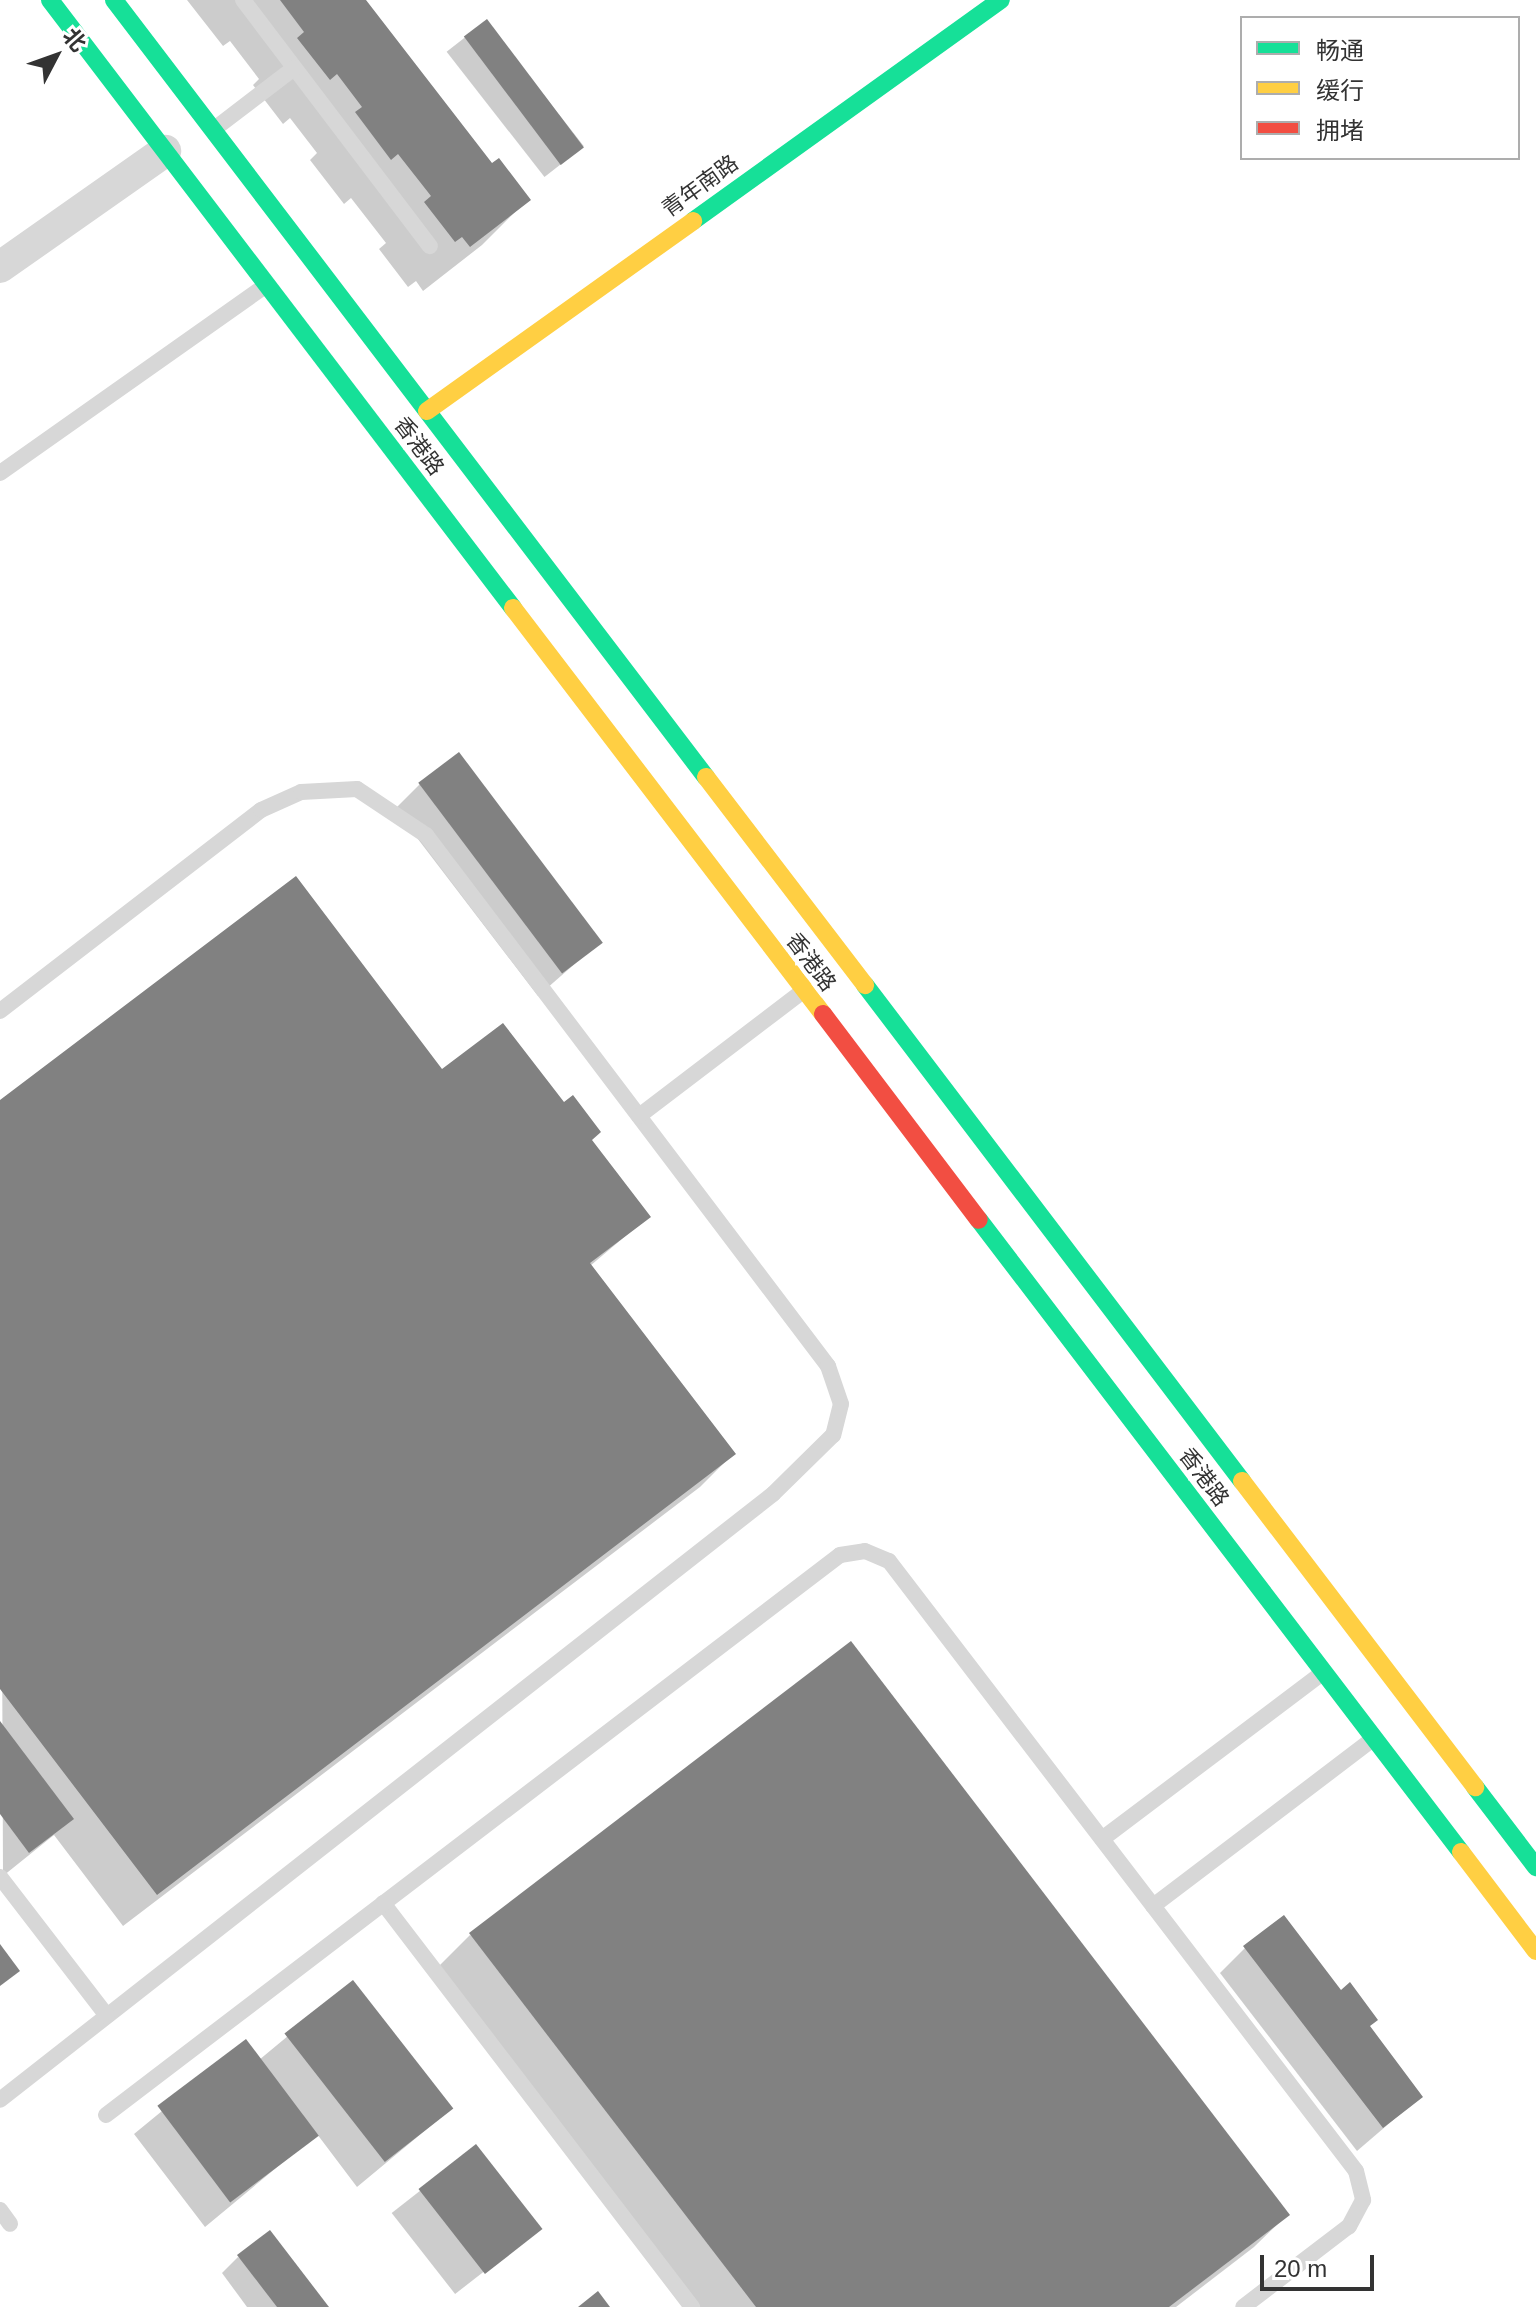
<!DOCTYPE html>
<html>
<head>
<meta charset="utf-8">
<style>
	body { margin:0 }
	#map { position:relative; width:1536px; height:2307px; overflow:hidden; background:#fff; font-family:Arial,"Noto Sans SC",sans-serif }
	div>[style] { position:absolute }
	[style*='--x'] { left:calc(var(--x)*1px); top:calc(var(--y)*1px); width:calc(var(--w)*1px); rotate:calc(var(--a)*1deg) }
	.shadow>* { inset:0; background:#0003; transform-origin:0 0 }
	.building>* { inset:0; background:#818181; transform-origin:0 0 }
	.lane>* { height:16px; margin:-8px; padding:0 8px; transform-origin:8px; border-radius:8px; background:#d7d7d7 }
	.street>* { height:32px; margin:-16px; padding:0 16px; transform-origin:16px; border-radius:16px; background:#d7d7d7 }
	.fast>* { height:18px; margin:-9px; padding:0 9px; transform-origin:9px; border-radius:9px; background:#16e098 }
	.slow>* { height:18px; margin:-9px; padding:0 9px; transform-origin:9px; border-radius:9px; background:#ffcf43 }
	.jam>* { height:18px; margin:-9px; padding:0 9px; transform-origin:9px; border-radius:9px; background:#f24e42 }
	span { translate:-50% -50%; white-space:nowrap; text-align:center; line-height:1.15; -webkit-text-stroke:8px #fff; paint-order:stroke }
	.street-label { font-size:22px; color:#333 }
	.legend { position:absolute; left:1240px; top:16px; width:280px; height:144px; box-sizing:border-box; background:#fff; border:2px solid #adadad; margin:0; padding:10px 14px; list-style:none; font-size:24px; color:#333 }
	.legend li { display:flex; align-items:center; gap:16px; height:40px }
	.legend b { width:40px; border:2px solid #adadad }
	.north { position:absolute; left:16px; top:16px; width:80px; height:80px; -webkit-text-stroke:6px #fff; paint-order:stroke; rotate:49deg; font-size:22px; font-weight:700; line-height:32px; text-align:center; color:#333 }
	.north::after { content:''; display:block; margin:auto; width:28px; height:36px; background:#333; clip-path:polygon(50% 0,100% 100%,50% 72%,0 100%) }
	.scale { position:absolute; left:1260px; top:2255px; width:114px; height:36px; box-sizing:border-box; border:4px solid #333; border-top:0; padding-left:10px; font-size:24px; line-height:28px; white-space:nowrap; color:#333; -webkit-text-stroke:6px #fff; paint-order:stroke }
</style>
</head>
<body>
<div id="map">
	<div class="shadow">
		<i style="clip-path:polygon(187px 0,363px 0,491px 166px,528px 199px,482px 245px,423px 291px,416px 281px,408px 287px,379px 249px,386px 243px,351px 198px,344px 204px,310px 160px,317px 153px,290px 118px,283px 124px,253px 85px,259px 79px,230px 41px,223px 46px)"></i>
		<i style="left:486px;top:21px;width:159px;height:50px;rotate:52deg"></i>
		<i style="clip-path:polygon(420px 784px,601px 941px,538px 996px,395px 809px)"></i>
		<i style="clip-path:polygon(442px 1071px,590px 1140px,648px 1217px,590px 1266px,733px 1454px,700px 1487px,123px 1926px,54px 1835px,3px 1876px,0 1103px)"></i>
		<i style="clip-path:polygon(470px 1935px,1287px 2215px,1254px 2247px,1176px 2307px,698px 2307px,438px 1967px)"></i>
		<i style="clip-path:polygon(1245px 1948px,1368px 2027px,1420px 2097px,1357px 2151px,1220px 1973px)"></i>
		<i style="clip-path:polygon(353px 1982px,451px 2109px,357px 2187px,317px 2134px,205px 2227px,134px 2134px,246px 2042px,259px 2060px)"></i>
		<i style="left:476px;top:2147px;width:103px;height:107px;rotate:52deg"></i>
		<i style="clip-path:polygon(238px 2257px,327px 2307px,247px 2307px,222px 2273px)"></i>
	</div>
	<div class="building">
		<i style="clip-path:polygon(280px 0,366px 0,492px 163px,499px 158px,531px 200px,470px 247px,462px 237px,455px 242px,424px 202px,431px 196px,398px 154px,391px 160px,355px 112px,362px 107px,337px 74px,330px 80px,297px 38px,304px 32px)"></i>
		<i style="left:487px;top:19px;width:161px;height:29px;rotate:53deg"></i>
		<i style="left:459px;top:752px;width:239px;height:51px;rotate:53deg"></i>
		<i style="clip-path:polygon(296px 876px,442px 1069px,503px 1023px,564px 1102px,573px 1095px,601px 1132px,592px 1140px,651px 1217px,590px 1263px,736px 1454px,157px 1895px,0 1689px,0 1100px)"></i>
		<i style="clip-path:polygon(851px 1641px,1290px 2215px,1169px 2307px,756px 2307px,469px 1933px)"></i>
		<i style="clip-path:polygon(0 1721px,74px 1819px,29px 1853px,0 1814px)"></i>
		<i style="clip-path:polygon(1284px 1915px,1341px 1990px,1350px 1982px,1378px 2020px,1370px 2026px,1423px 2097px,1383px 2128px,1243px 1946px)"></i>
		<i style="clip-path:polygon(0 1944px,20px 1971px,0 1986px)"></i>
		<i style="left:353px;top:1980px;width:163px;height:87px;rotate:52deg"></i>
		<i style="left:246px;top:2039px;width:121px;height:111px;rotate:53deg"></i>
		<i style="left:476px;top:2144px;width:108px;height:73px;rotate:52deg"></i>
		<i style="clip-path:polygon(270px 2230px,329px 2307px,277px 2307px,237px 2255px)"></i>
		<i style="clip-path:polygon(598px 2291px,610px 2307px,578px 2307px)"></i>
	</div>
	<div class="lane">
		<i style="--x:243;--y:0;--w:309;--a:52.8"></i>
		<i style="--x:213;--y:130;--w:102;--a:-37.4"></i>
		<i style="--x:0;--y:473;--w:324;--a:-35.2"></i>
		<i style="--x:0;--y:1011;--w:329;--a:-37.6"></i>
		<i style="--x:261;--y:810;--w:44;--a:-24.2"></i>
		<i style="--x:301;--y:792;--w:56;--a:-3.1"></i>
		<i style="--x:357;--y:789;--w:83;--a:33.7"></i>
		<i style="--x:426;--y:835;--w:666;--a:52.87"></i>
		<i style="--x:828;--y:1366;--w:40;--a:71.1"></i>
		<i style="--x:841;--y:1404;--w:32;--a:104"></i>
		<i style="--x:833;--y:1435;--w:84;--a:135.5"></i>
		<i style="--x:773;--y:1494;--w:982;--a:141.91"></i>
		<i style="--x:639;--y:1116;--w:206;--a:-37.3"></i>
		<i style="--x:1102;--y:1839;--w:274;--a:-37"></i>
		<i style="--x:0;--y:1877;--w:175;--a:52.4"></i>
		<i style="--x:383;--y:1903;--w:509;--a:52.59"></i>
		<i style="--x:1153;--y:1906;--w:275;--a:-37.2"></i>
		<i style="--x:106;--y:2115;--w:923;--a:-37.34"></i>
		<i style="--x:840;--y:1555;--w:25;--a:-9"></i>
		<i style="--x:865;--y:1551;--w:26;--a:23"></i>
		<i style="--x:889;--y:1561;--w:768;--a:52.56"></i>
		<i style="--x:1356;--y:2171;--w:30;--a:76"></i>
		<i style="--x:1363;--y:2200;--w:30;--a:118"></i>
		<i style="--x:1349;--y:2226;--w:133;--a:142.6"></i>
		<i style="--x:0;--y:2210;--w:17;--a:54"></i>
	</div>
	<div class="street">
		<i style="--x:0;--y:267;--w:202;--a:-35.1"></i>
	</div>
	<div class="fast">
		<i style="--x:50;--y:0;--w:764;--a:52.71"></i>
		<i style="--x:114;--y:0;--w:977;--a:52.7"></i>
		<i style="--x:693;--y:221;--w:379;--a:-35.7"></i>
		<i style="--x:865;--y:985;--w:623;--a:52.76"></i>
		<i style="--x:979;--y:1220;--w:795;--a:52.67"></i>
		<i style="--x:1475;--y:1787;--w:101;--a:52.7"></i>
	</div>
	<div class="slow">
		<i style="--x:427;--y:411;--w:327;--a:-35.5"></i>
		<i style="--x:513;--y:608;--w:511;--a:52.64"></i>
		<i style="--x:706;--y:777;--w:262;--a:52.6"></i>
		<i style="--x:1242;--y:1481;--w:385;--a:52.7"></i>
		<i style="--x:1461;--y:1852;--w:124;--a:52.9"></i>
	</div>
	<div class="jam">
		<i style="--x:823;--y:1014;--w:258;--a:52.9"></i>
	</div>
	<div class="street-label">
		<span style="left:700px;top:186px;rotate:-36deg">青年南路</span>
		<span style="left:419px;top:446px;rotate:53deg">香港路</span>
		<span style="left:811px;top:962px;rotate:53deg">香港路</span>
		<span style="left:1204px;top:1477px;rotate:53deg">香港路</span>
	</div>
	<ul class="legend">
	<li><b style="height:10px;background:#16e098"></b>畅通</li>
	<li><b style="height:10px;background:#ffcf43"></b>缓行</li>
	<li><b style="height:10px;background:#f24e42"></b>拥堵</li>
	</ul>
	<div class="north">北</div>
	<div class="scale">20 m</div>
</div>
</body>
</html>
